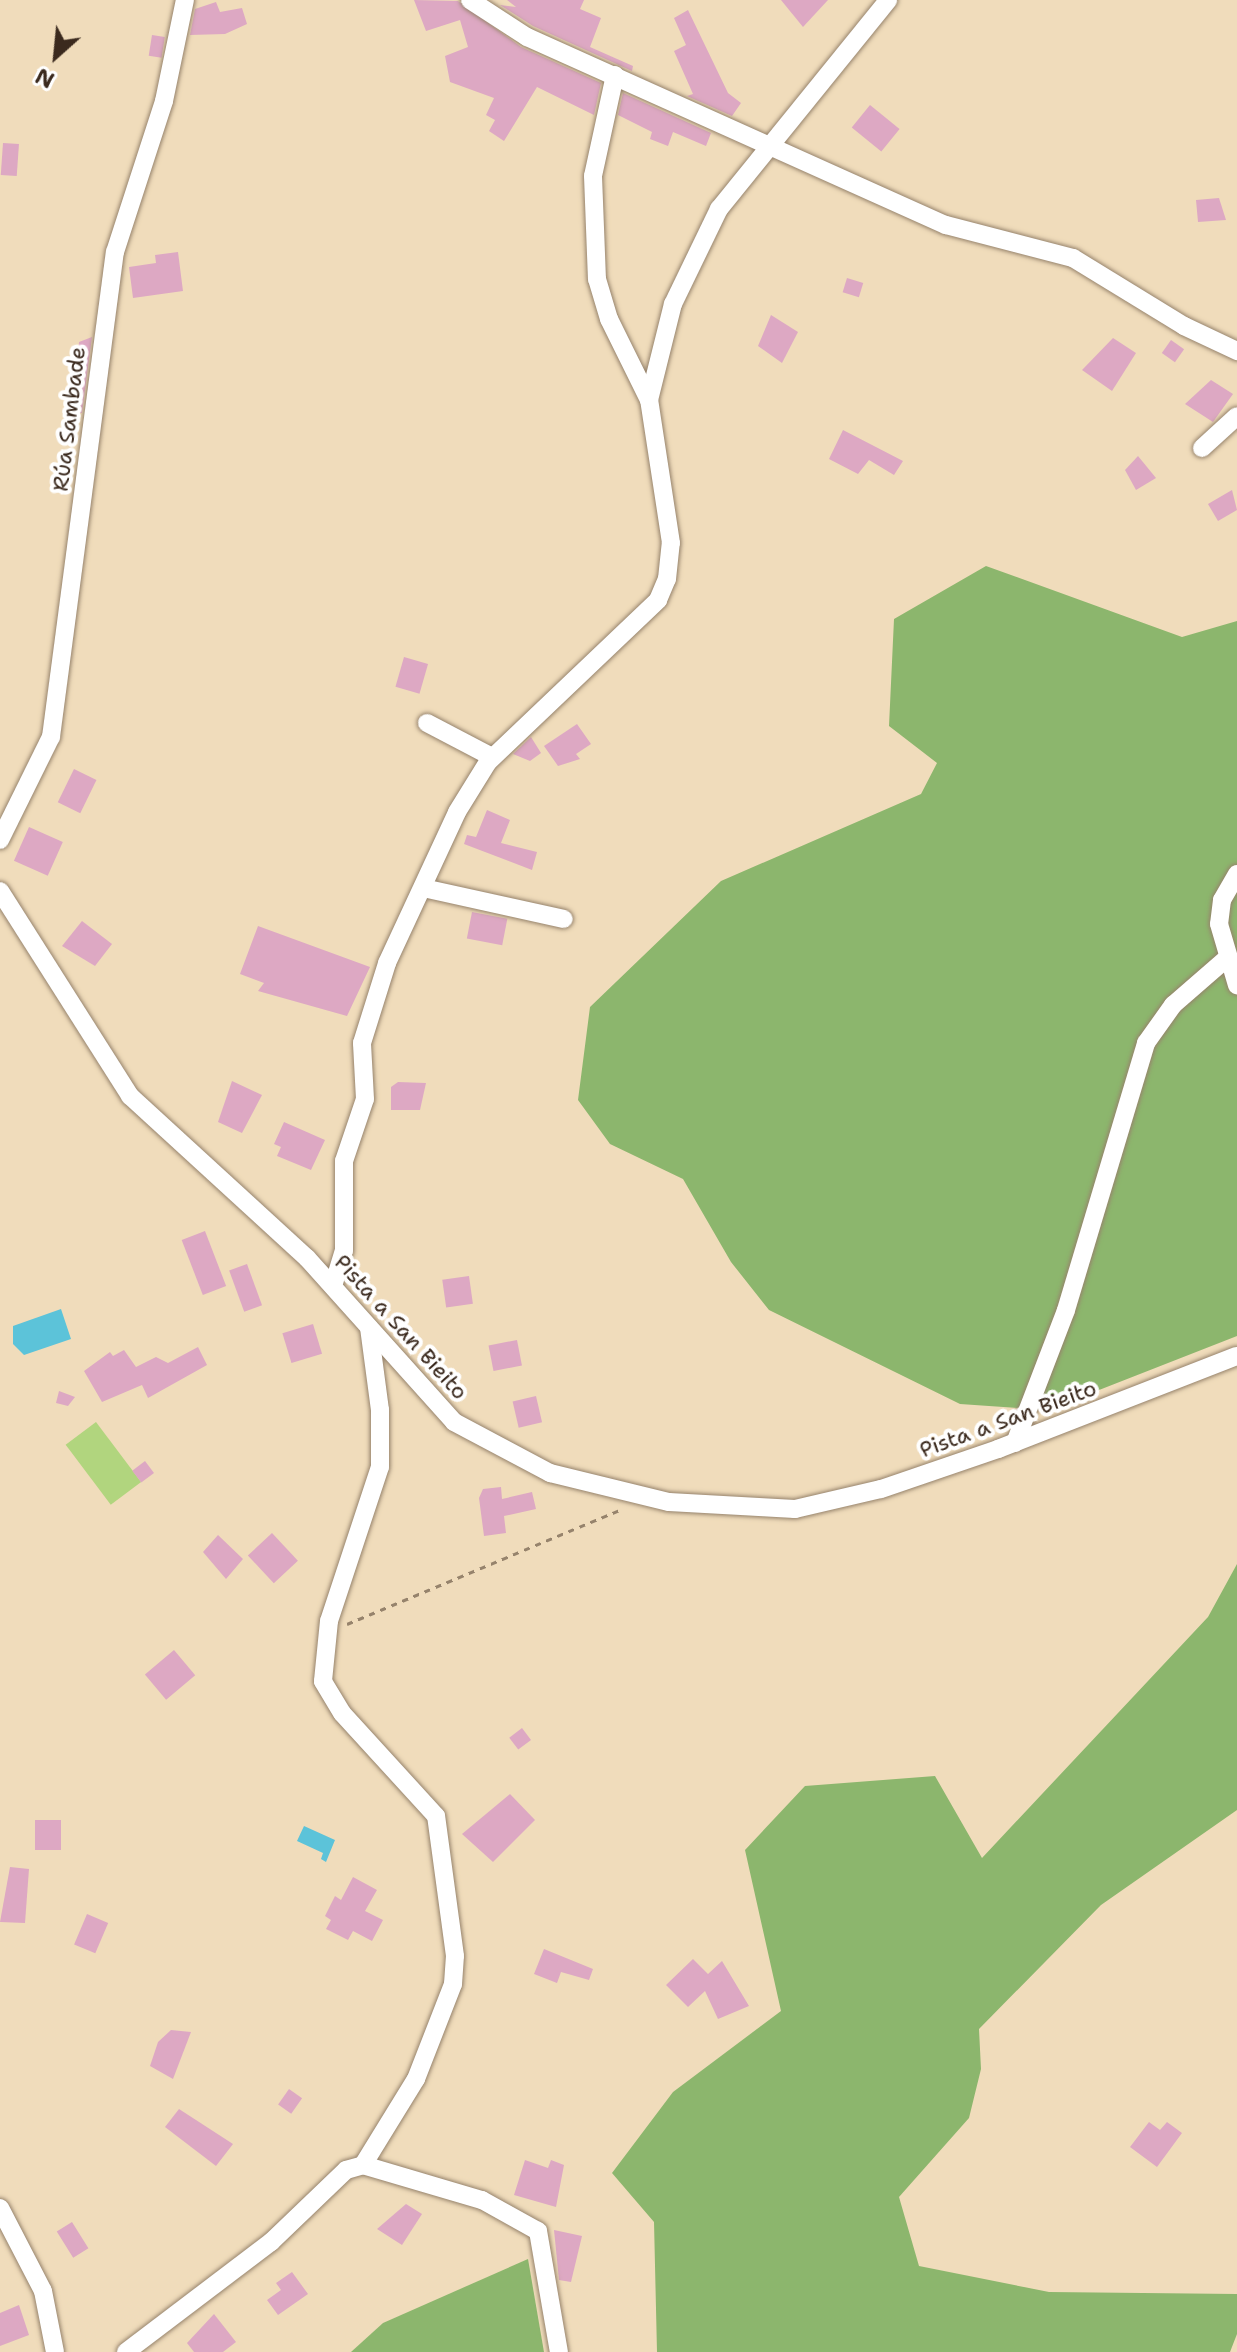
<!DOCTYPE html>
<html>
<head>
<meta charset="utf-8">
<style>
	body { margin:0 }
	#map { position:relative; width:1237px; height:2352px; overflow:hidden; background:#f0dcbb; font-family:"Shantell Sans",sans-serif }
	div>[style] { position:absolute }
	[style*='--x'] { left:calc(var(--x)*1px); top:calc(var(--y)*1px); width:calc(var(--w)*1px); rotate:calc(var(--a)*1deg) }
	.green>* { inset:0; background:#b1d57e; transform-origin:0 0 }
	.forest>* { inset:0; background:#8cb66d }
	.water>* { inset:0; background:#5cc3d9 }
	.building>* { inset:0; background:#dda8c3; transform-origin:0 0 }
	.path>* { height:3px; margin-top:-1.5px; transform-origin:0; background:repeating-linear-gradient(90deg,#96836c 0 6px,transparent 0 12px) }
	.roads { filter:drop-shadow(0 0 2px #96836c) drop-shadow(0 0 2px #96836c) }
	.minor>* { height:18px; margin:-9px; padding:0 9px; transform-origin:9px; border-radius:9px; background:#fff }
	span { translate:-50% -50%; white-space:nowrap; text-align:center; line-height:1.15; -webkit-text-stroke:8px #fff; paint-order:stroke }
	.street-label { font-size:22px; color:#3b2a1e }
	.north { position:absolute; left:16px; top:16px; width:80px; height:80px; -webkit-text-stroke:6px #fff; paint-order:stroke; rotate:207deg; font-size:22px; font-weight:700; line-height:32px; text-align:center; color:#3b2a1e }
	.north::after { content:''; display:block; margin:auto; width:28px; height:36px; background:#3b2a1e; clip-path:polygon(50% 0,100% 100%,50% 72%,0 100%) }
</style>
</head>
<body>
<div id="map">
	<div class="green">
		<i style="left:96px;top:1422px;width:75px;height:38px;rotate:53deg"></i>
	</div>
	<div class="forest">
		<i style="clip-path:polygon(986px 566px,1182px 637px,1237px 621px,1237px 1336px,1048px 1410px,960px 1404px,769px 1310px,731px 1262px,683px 1179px,610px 1144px,578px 1100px,590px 1007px,721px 881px,921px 794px,937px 763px,889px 726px,894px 619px)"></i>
		<i style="clip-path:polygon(1237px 1564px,1237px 1810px,1101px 1905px,979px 2029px,981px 2069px,969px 2118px,899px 2197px,919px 2266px,1049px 2292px,1237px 2294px,1237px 2334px,1230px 2352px,657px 2352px,654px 2222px,612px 2173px,673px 2092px,781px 2011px,745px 1850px,805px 1786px,935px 1776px,982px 1858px,1208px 1617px)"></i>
		<i style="clip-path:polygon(528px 2259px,544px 2352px,351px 2352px,383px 2323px)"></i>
	</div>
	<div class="water">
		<i style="clip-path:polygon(61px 1309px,71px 1339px,24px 1355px,13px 1344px,13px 1326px)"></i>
		<i style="clip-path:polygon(304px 1826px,335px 1840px,326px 1862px,321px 1859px,323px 1853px,297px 1841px)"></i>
	</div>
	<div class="building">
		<i style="clip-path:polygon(414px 0,458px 1px,521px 47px,601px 83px,594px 115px,537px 87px,504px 141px,489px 131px,495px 120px,486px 115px,494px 98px,450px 82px,445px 56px,468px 47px,460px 20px,426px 31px)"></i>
		<i style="clip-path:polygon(507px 0,584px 0,580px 9px,601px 18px,590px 47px,633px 66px,632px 71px,533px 26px,500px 5px,516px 7px)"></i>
		<i style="clip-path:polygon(781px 0,828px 0,803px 27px)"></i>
		<i style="clip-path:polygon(216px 2px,220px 12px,242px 8px,247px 24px,225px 34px,190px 35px,195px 9px)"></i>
		<i style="clip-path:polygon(688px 10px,728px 93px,741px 103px,732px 116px,687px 96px,693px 94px,674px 51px,686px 45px,674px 18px)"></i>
		<i style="left:152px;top:35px;width:13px;height:21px;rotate:9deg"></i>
		<i style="clip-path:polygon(623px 93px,711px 133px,706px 146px,673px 132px,668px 146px,650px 139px,652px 132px,618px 115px)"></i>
		<i style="left:870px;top:105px;width:38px;height:29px;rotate:39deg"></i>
		<i style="left:3px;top:143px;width:16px;height:32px;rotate:4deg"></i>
		<i style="clip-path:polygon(1219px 198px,1226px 220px,1198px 222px,1196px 200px)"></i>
		<i style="clip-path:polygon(178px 252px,183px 291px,133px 298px,129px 267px,156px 263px,155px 255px)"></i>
		<i style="left:847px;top:278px;width:17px;height:15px;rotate:17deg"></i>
		<i style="clip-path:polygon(771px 315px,798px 332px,782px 363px,758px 346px)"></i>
		<i style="clip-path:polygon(92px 337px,82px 413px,78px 413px,78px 406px,74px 406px,79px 342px)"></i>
		<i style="clip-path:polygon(1113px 338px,1136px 353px,1112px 391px,1082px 370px)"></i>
		<i style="left:1171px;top:340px;width:16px;height:16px;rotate:35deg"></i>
		<i style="clip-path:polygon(1211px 380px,1233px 394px,1213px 422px,1185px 404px)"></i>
		<i style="clip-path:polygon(843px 430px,903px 461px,894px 475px,869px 460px,858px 474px,829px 459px)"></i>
		<i style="clip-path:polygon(1138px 456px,1156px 478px,1136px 490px,1125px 470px)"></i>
		<i style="clip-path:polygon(1232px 490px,1237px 510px,1218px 521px,1208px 504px)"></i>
		<i style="left:404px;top:657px;width:25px;height:31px;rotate:16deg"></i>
		<i style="clip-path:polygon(577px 724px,591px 744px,576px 754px,580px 759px,558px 766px,544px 746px)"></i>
		<i style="clip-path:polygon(531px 737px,541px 753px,530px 761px,513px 754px)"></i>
		<i style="left:74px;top:769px;width:25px;height:37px;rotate:26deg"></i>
		<i style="clip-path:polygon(487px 810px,510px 820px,501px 843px,537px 852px,532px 870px,464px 844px,467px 835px,476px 837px)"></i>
		<i style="left:29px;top:827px;width:37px;height:37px;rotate:24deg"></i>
		<i style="left:472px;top:912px;width:36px;height:27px;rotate:11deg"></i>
		<i style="clip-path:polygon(82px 921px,112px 944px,95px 966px,62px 946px)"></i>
		<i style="clip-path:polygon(258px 926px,370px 967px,347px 1016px,258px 991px,264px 983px,240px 974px)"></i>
		<i style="clip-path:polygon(232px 1081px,262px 1095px,242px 1133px,218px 1122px)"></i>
		<i style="clip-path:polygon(398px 1082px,426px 1083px,420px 1110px,391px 1110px,391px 1087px)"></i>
		<i style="clip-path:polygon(284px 1122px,325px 1140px,311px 1170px,277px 1156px,281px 1147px,274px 1144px)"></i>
		<i style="left:205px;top:1231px;width:59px;height:25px;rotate:69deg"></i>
		<i style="left:247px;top:1264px;width:44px;height:19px;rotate:70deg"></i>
		<i style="left:469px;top:1276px;width:28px;height:27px;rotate:82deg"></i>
		<i style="left:313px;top:1324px;width:31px;height:32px;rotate:73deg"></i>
		<i style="left:517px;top:1340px;width:26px;height:29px;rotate:79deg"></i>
		<i style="clip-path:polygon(198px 1347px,207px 1365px,148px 1398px,142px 1385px,102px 1402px,84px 1371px,110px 1352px,113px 1356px,124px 1350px,136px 1367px,156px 1357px,168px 1363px)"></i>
		<i style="clip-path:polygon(59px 1391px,75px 1397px,68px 1406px,56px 1403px)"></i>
		<i style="left:536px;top:1396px;width:27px;height:24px;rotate:77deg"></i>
		<i style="left:145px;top:1461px;width:15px;height:16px;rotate:53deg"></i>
		<i style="clip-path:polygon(501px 1487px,502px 1499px,532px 1492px,536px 1509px,504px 1516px,506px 1533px,484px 1536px,479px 1498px,483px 1489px)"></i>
		<i style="left:272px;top:1533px;width:38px;height:33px;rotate:47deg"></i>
		<i style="clip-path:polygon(218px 1535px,243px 1559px,226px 1579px,203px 1552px)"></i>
		<i style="left:174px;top:1650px;width:33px;height:38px;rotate:50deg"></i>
		<i style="left:522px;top:1728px;width:15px;height:16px;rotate:53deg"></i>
		<i style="clip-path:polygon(510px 1794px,535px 1820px,493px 1862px,462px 1834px)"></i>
		<i style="left:35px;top:1820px;width:26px;height:30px"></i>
		<i style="clip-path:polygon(10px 1867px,29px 1869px,25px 1923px,0 1922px)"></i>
		<i style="clip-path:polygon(353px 1877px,377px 1890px,365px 1911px,383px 1920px,372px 1941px,353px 1931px,348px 1940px,326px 1929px,331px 1920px,325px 1916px,335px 1896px,341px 1900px)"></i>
		<i style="left:87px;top:1914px;width:23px;height:33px;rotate:23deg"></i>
		<i style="clip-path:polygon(544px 1949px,593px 1969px,589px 1980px,561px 1972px,557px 1983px,534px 1974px)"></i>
		<i style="clip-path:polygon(693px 1959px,708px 1974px,722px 1961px,749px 2006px,718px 2019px,705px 1991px,688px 2007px,666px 1985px)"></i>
		<i style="clip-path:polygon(171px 2030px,191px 2032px,173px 2079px,150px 2066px,158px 2042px)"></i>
		<i style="left:289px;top:2089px;width:16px;height:19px;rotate:35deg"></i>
		<i style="clip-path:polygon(179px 2109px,233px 2144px,216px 2166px,165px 2127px)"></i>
		<i style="clip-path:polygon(1149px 2122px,1160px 2130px,1167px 2122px,1182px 2133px,1157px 2167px,1130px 2147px)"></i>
		<i style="clip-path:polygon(525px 2160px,548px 2168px,551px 2160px,564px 2165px,556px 2207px,514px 2195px)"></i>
		<i style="clip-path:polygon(406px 2204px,422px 2214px,402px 2245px,377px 2229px)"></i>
		<i style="left:72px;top:2222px;width:31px;height:18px;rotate:58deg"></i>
		<i style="clip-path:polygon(554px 2230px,582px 2236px,571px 2282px,559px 2280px)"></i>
		<i style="clip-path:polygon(292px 2272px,308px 2294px,278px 2315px,267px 2300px,281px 2290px,276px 2283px)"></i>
		<i style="clip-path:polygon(19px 2305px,29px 2335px,0 2346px,0 2313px)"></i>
		<i style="clip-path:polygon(214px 2314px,236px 2342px,223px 2352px,194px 2352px,187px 2343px)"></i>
	</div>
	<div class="path">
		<i style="--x:347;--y:1624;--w:296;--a:-22.7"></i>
	</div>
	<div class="roads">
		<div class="minor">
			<i style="--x:470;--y:0;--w:68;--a:33"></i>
			<i style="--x:527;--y:37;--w:459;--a:24.2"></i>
			<i style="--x:946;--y:225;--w:131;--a:14.6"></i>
			<i style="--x:1073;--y:258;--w:130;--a:31.5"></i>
			<i style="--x:1184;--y:326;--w:59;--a:25.3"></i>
			<i style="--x:615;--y:75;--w:103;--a:102.3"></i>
			<i style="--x:593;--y:176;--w:103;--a:87.8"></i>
			<i style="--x:597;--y:279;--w:42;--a:73.3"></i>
			<i style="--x:609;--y:319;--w:90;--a:63.7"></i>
			<i style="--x:1202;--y:448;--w:47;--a:-42.4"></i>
			<i style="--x:427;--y:723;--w:73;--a:27.6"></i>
			<i style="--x:0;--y:840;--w:115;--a:-63.7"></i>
			<i style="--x:51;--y:737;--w:489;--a:-82.5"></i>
			<i style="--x:115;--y:252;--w:159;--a:-72"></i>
			<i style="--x:164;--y:101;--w:103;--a:-78.3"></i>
			<i style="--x:1237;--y:874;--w:30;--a:120"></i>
			<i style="--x:1222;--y:900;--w:24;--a:97"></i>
			<i style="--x:1219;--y:924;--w:64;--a:73.6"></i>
			<i style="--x:423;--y:888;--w:144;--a:12.4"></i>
			<i style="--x:0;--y:891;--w:243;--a:57.6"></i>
			<i style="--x:130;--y:1096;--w:240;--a:42.5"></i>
			<i style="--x:307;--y:1258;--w:220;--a:48.1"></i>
			<i style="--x:454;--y:1422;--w:109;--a:28"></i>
			<i style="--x:550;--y:1473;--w:122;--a:13.7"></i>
			<i style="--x:669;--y:1502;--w:126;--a:3.2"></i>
			<i style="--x:795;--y:1509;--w:88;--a:-13.1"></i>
			<i style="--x:881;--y:1489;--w:124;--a:-18.9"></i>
			<i style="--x:998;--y:1449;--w:256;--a:-21.3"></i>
			<i style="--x:333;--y:1286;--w:37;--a:-73"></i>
			<i style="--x:344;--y:1251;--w:90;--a:-90"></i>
			<i style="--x:344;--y:1161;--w:65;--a:-71.3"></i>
			<i style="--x:365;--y:1099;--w:56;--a:-93.1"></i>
			<i style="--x:362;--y:1043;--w:84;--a:-72.6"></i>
			<i style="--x:387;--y:963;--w:166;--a:-65.1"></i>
			<i style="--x:457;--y:812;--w:59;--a:-58.2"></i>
			<i style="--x:488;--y:762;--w:235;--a:-43.6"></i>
			<i style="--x:658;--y:600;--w:23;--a:-67"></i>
			<i style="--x:667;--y:579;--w:36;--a:-84"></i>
			<i style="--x:671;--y:543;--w:145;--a:-98.7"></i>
			<i style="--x:649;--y:400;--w:99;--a:-76"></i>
			<i style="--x:673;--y:304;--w:106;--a:-64.2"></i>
			<i style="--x:719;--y:209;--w:269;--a:-51"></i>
			<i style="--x:1015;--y:1443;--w:142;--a:-69"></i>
			<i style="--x:1066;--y:1310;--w:279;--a:-73.3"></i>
			<i style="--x:1146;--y:1043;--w:47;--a:-54.6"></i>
			<i style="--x:1173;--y:1005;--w:72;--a:-41"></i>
			<i style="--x:363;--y:2165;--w:124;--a:16.4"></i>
			<i style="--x:482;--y:2200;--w:64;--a:29"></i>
			<i style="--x:538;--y:2231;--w:123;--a:80.2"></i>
			<i style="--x:0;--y:2208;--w:93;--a:62.6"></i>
			<i style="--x:43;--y:2291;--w:62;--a:78.9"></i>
			<i style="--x:126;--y:2352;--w:182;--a:-37.2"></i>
			<i style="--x:271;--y:2242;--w:104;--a:-43.8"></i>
			<i style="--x:346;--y:2170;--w:18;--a:-16"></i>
			<i style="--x:363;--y:2165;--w:101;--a:-58.4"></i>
			<i style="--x:416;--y:2079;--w:102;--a:-68.7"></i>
			<i style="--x:453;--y:1984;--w:28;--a:-86"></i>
			<i style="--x:455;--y:1956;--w:141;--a:-97.7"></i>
			<i style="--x:436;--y:1816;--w:139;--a:-132.4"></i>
			<i style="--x:342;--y:1713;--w:37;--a:-121"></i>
			<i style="--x:323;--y:1681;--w:60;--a:-84.3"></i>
			<i style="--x:329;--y:1621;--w:162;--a:-71.7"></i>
			<i style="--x:380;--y:1467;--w:57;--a:-90"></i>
			<i style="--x:380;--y:1410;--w:83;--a:-97.6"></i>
		</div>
	</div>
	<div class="street-label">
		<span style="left:69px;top:419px;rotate:-83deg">Rúa Sambade</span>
		<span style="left:401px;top:1327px;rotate:48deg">Pista a San Bieito</span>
		<span style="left:1008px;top:1419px;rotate:-20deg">Pista a San Bieito</span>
	</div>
	<div class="north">N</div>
</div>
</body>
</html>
